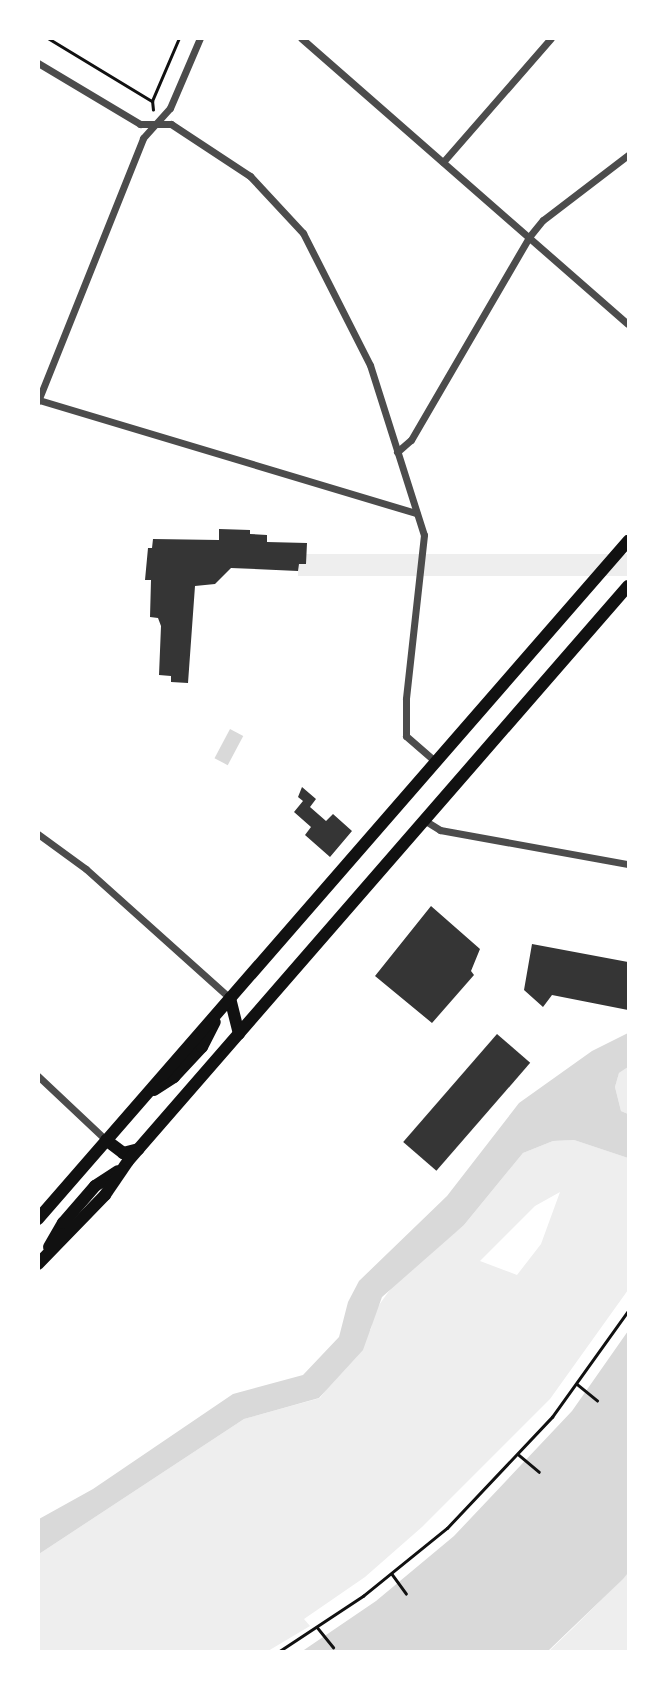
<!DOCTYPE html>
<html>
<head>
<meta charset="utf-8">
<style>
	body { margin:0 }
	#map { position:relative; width:667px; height:1690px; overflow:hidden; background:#fff; font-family:Karla,sans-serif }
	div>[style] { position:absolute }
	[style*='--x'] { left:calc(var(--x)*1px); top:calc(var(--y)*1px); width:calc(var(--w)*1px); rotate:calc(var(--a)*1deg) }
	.green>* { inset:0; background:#eee; transform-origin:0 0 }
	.water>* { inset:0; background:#d9d9d9; transform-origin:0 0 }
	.building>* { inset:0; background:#353535; transform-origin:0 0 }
	.path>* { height:2.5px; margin:-1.25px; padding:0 1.25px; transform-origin:1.25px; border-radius:1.25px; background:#111 }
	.minor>* { height:7px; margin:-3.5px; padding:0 3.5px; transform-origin:3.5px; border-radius:3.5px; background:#4c4c4c }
	.primary>* { height:12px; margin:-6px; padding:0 6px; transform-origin:6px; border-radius:6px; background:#111 }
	span { translate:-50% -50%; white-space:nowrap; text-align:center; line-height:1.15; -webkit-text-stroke:5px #fff; paint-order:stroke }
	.frame { position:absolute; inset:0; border:40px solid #fff; pointer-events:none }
</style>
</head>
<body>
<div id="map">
	<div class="green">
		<i style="left:628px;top:554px;width:22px;height:330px;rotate:90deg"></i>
		<i style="clip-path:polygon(628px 1067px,628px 1114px,621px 1111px,615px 1087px,619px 1073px)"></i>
		<i style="clip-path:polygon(evenodd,574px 1140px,628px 1158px,628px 1290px,550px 1399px,422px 1527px,365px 1577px,304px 1619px,310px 1626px,268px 1651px,39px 1652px,39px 1554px,244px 1419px,320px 1398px,371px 1329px,374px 1312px,397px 1280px,464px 1225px,523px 1153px,553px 1141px,574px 1140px,560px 1192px,541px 1244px,517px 1275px,480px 1261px,535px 1206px,560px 1192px)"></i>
		<i style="clip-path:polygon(628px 1573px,628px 1651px,548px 1652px,572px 1629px)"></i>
	</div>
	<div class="water">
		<i style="left:230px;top:729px;width:15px;height:33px;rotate:28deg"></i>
		<i style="clip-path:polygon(628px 1033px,628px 1067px,619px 1073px,615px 1087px,621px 1111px,628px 1114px,628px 1158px,574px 1140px,553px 1141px,523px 1153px,464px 1225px,382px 1297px,363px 1350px,319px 1398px,244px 1419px,39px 1554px,39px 1519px,93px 1489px,233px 1394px,303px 1375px,339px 1337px,348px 1302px,359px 1281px,447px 1196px,519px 1103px,592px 1051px)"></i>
		<i style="clip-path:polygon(628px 1331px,628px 1573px,623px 1579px,548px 1651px,301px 1652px,376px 1601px,454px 1536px,572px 1411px)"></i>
	</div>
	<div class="building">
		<i style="clip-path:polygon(219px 529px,250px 530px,250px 534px,267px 535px,267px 542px,307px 543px,306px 564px,299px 564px,298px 571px,231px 568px,215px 584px,195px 586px,188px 683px,171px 682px,171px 676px,159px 675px,161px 626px,158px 618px,150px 617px,151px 580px,145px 580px,148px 548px,152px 548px,153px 539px,219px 540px)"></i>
		<i style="clip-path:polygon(302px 787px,316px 799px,310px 807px,326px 821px,333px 814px,352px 831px,330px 857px,305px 835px,311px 827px,294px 812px,303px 801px,298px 797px)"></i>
		<i style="clip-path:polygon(431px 906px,480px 949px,471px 971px,474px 975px,432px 1023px,375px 976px)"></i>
		<i style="clip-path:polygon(532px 944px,628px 962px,628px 1010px,552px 995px,543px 1007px,524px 990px)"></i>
		<i style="left:497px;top:1034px;width:44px;height:143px;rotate:41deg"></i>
	</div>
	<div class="path">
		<i style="--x:48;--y:38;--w:122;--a:31.2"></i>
		<i style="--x:153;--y:110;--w:9;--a:-96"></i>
		<i style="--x:152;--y:101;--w:69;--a:-66.8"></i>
		<i style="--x:577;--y:1384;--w:26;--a:39"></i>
		<i style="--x:519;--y:1455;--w:26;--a:40"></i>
		<i style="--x:392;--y:1574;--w:24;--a:54"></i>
		<i style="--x:317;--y:1627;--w:26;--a:51"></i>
		<i style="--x:278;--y:1652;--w:102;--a:-33.4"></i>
		<i style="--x:363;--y:1596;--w:108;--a:-39"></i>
		<i style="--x:447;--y:1528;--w:153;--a:-46.6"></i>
		<i style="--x:552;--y:1417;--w:130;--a:-54.4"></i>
	</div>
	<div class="minor">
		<i style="--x:301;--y:38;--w:434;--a:41.2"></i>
		<i style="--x:38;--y:63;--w:119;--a:30.9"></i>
		<i style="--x:140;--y:124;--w:31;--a:0"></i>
		<i style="--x:171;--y:124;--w:95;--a:33.4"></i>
		<i style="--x:250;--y:176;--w:78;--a:47.1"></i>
		<i style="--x:303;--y:233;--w:148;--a:63.1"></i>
		<i style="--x:370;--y:365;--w:178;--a:72.4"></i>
		<i style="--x:424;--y:535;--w:165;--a:96.3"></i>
		<i style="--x:406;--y:699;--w:37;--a:90"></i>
		<i style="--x:406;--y:736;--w:40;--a:41"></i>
		<i style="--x:443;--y:162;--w:164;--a:-48.9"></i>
		<i style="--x:39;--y:400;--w:394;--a:16.7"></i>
		<i style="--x:38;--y:401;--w:283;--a:-68.2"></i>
		<i style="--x:143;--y:138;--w:40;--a:-48"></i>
		<i style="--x:170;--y:108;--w:76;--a:-66.8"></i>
		<i style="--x:397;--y:452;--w:18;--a:-41"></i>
		<i style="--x:411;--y:440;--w:235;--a:-59.8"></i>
		<i style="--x:529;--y:237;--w:22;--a:-51"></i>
		<i style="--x:543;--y:220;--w:107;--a:-37.4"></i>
		<i style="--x:424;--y:820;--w:19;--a:32"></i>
		<i style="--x:440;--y:830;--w:191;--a:10.3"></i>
		<i style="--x:38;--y:834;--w:59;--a:36.1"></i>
		<i style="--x:86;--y:869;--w:193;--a:41.9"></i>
		<i style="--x:38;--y:1076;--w:93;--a:43.3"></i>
	</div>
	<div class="primary">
		<i style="--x:230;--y:998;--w:37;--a:76"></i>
		<i style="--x:154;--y:1090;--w:24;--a:-33"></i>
		<i style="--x:174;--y:1077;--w:41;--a:-47"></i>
		<i style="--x:202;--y:1047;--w:28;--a:-63"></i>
		<i style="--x:106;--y:1140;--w:21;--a:37"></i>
		<i style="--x:123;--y:1153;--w:16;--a:-14"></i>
		<i style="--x:38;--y:1219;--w:899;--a:-48.97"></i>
		<i style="--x:49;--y:1247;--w:28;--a:-60"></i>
		<i style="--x:63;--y:1223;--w:49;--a:-49.1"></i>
		<i style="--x:95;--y:1186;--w:27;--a:-33"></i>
		<i style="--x:38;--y:1264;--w:96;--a:-45.8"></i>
		<i style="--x:105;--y:1195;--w:41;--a:-55.9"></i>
		<i style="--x:128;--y:1161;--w:762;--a:-48.99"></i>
	</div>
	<div class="frame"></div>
</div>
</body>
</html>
